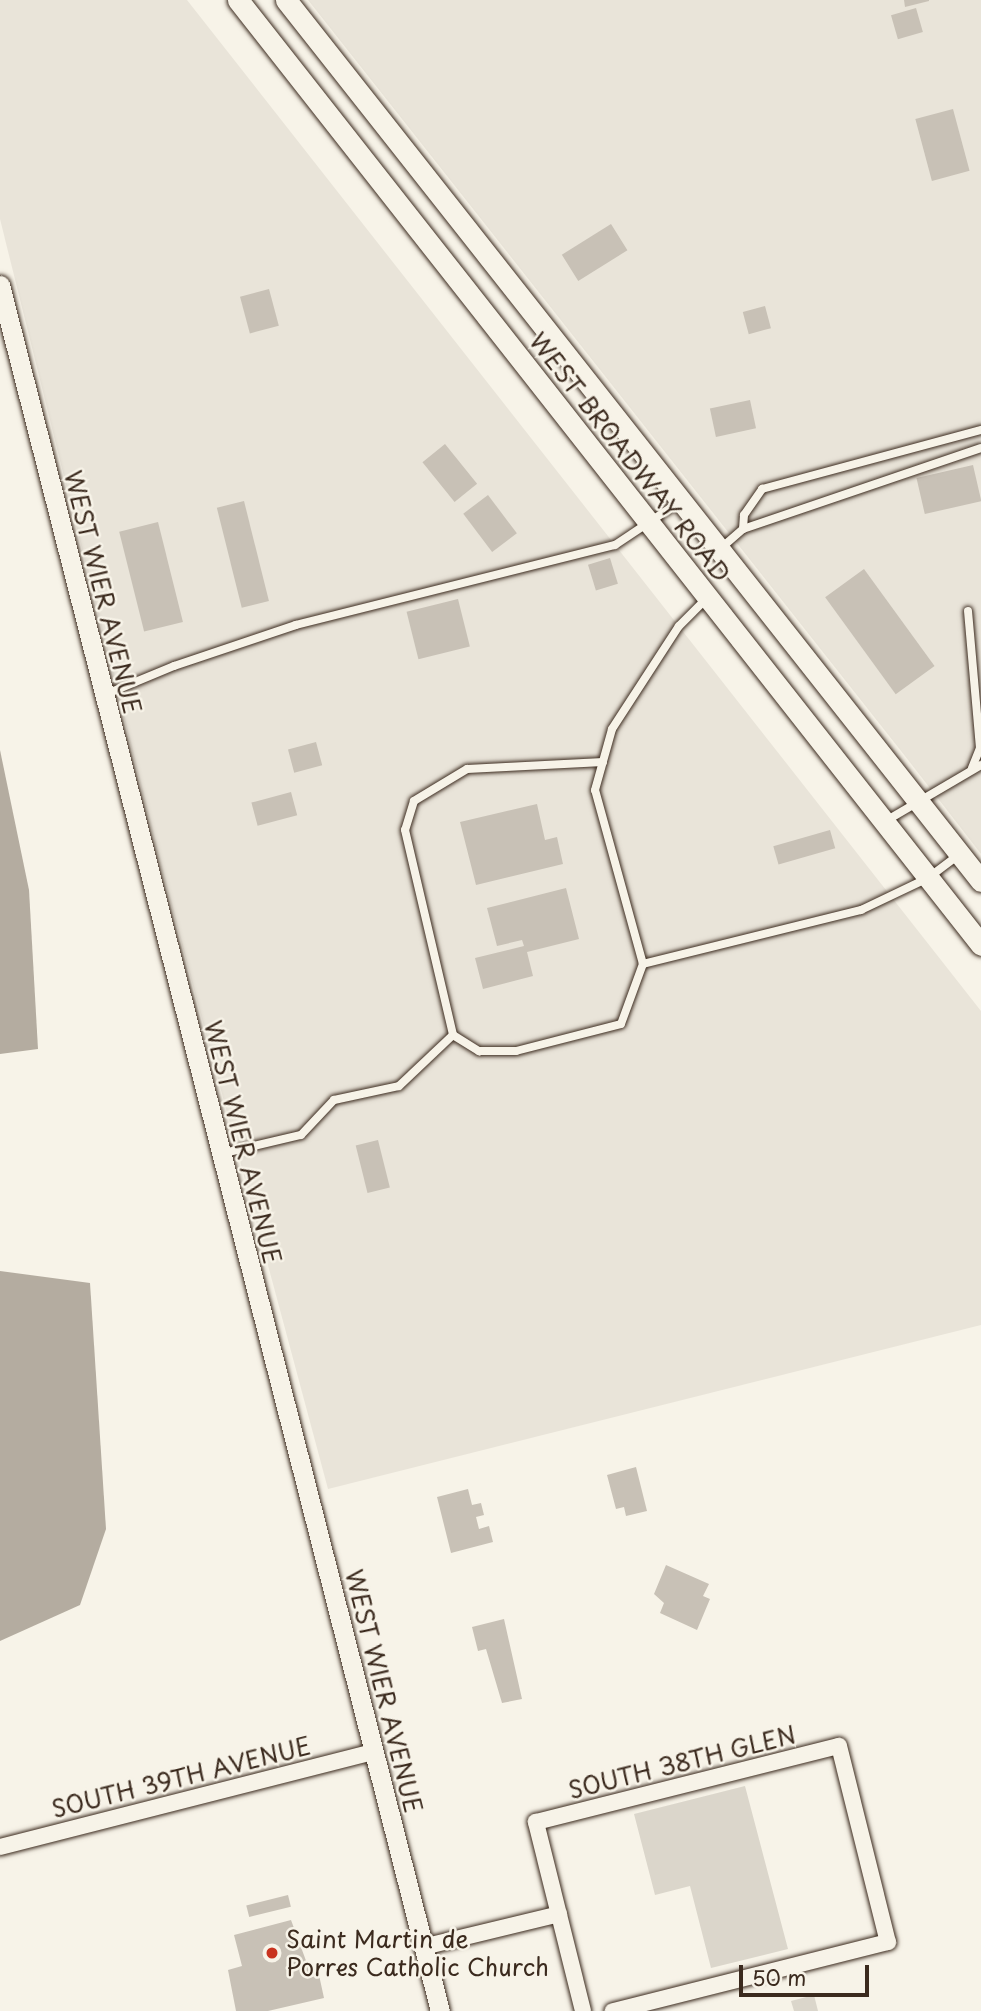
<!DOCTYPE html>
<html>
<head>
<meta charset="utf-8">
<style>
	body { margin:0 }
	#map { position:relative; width:981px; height:2011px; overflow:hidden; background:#f7f3e8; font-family:"Playpen Sans",sans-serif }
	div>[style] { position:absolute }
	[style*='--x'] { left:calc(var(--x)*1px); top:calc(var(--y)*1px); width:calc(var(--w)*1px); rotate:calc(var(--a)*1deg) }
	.built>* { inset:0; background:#e9e4d9 }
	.green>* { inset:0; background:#dbd6cb }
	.water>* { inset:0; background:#b4aca0 }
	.building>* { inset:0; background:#c8c1b6; transform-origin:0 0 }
	.roads { filter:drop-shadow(0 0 2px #3b2a1e) drop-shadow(0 0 2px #3b2a1e) }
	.service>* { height:8px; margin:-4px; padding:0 4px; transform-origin:4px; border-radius:4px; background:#f7f3e8 }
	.minor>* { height:16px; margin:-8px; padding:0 8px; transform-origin:8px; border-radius:8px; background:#f7f3e8 }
	.tertiary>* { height:19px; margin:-9.5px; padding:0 9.5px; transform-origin:9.5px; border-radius:9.5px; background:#f7f3e8 }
	.secondary>* { height:21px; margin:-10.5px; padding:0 10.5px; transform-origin:10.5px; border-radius:10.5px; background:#f7f3e8 }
	.dots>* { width:19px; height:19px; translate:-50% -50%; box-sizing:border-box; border:4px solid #f7f3e8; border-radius:50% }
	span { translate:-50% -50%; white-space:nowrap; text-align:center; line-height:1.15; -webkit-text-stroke:5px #f7f3e8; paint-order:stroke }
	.street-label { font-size:24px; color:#3b2a1e }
	.poi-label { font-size:24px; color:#3b2a1e }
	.left { translate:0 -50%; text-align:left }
	.scale { position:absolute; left:739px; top:1965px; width:130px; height:32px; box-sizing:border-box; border:4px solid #3b2a1e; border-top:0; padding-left:9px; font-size:21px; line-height:24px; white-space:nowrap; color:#3b2a1e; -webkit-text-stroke:5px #f7f3e8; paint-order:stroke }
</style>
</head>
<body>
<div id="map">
	<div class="built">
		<i style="clip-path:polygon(0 0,187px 0,981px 1011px,981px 1325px,328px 1489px,159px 859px,0 219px)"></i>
		<i style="clip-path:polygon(308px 0,981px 0,981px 854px,905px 756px)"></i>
	</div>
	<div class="green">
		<i style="clip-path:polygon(745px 1786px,788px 1949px,711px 1968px,690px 1886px,655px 1895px,634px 1814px)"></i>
		<i style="clip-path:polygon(814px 1995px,818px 2011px,794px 2011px,791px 2001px)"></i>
	</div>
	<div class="water">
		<i style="clip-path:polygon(0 750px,29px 890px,38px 1049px,0 1054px)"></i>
		<i style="clip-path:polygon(0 1271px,90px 1283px,106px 1529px,80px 1605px,0 1641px)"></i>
	</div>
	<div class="building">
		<i style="clip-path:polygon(904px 0,929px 0,929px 1px,905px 7px)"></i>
		<i style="left:916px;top:8px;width:25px;height:26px;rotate:74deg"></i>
		<i style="left:953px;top:109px;width:64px;height:39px;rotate:75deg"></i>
		<i style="left:611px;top:224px;width:31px;height:58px;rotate:58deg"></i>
		<i style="left:269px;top:289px;width:38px;height:30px;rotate:75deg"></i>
		<i style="left:765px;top:306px;width:23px;height:23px;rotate:75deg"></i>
		<i style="left:750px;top:400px;width:29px;height:41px;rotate:78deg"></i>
		<i style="left:445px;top:444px;width:51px;height:29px;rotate:51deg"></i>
		<i style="left:973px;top:465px;width:37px;height:58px;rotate:77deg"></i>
		<i style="left:488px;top:495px;width:48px;height:31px;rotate:53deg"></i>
		<i style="left:244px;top:501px;width:103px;height:28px;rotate:76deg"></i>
		<i style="left:158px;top:522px;width:103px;height:40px;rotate:76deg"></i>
		<i style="left:610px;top:558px;width:27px;height:23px;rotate:73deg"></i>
		<i style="left:864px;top:569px;width:120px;height:48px;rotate:54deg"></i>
		<i style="left:458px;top:599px;width:49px;height:53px;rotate:76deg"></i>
		<i style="left:316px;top:742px;width:24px;height:29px;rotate:75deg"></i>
		<i style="left:291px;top:792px;width:24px;height:41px;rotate:75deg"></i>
		<i style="clip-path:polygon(537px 804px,545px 840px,557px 837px,563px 864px,476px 885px,460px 822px)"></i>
		<i style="left:830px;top:830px;width:19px;height:59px;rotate:74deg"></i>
		<i style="clip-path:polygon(566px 888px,579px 939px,527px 952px,533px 976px,483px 989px,475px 958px,524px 946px,522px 940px,497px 946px,487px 908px)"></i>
		<i style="left:378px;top:1140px;width:49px;height:23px;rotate:76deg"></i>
		<i style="clip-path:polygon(636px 1467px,647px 1511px,626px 1516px,624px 1507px,616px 1509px,607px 1475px)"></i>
		<i style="clip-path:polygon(468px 1489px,472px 1505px,481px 1503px,484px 1515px,476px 1517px,479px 1529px,489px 1526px,493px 1542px,451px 1553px,437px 1497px)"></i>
		<i style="clip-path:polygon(666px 1565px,709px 1584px,703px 1596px,710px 1599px,697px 1630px,660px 1613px,664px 1603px,654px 1594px)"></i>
		<i style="clip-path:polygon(504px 1619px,522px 1699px,502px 1703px,486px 1649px,478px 1651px,472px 1627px)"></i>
		<i style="left:288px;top:1895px;width:12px;height:43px;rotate:76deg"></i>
		<i style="clip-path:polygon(291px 1920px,312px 1977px,319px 1975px,324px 1998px,268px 2011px,236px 2011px,228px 1970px,242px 1966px,234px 1935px)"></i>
	</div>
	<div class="roads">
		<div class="service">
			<i style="--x:743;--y:529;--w:251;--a:-18.8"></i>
			<i style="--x:720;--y:549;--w:30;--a:-41"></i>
			<i style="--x:743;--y:529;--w:14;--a:-86"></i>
			<i style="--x:744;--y:515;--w:32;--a:-55"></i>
			<i style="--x:762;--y:489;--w:227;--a:-15.1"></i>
			<i style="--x:968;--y:611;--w:138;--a:85"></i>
			<i style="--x:980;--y:748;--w:22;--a:112"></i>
			<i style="--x:104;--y:695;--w:76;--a:-22.5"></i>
			<i style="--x:174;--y:666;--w:129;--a:-18.6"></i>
			<i style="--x:296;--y:625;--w:329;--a:-14.1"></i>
			<i style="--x:615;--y:545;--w:79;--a:-33.7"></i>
			<i style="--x:603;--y:762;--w:136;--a:177.1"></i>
			<i style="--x:467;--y:769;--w:62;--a:148.9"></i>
			<i style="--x:414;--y:801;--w:30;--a:107"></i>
			<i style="--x:405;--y:830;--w:211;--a:76.8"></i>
			<i style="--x:453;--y:1035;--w:31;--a:32"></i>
			<i style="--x:479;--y:1051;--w:37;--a:0"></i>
			<i style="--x:516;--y:1051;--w:108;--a:-14.4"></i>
			<i style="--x:621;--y:1024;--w:64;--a:-69.9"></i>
			<i style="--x:643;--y:964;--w:180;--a:-105.4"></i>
			<i style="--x:595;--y:790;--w:63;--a:-74.4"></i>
			<i style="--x:612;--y:729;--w:123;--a:-57"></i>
			<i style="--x:679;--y:626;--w:40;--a:-45"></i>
			<i style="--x:884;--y:822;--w:113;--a:-30.4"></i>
			<i style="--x:643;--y:964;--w:225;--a:-13.9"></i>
			<i style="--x:861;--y:910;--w:74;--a:-25.5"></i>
			<i style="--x:928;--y:878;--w:39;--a:-37"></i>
			<i style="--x:224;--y:1153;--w:79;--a:-13.2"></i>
			<i style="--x:301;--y:1135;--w:48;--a:-46.7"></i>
			<i style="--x:334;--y:1100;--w:66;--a:-12.2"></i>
			<i style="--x:399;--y:1086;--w:74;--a:-43.4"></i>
		</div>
		<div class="minor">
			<i style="--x:0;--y:1847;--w:385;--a:-14.3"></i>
			<i style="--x:423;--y:1947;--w:140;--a:-13.6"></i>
			<i style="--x:583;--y:2011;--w:195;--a:-104"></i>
			<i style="--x:536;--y:1822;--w:312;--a:-14.1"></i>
			<i style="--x:839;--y:1746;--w:202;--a:76"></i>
			<i style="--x:888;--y:1942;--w:284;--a:165.9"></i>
		</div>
		<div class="tertiary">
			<i style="--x:0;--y:285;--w:1781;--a:75.7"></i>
		</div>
		<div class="secondary">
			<i style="--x:238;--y:0;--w:1202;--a:51.82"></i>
			<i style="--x:286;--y:0;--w:1122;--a:51.73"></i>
		</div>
	</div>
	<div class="dots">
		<i style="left:272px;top:1953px;background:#c8321e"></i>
	</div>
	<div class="street-label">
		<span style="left:630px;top:457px;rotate:52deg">WEST BROADWAY ROAD</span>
		<span style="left:103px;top:592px;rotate:76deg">WEST WIER AVENUE</span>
		<span style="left:243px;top:1142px;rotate:76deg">WEST WIER AVENUE</span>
		<span style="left:384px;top:1691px;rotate:76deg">WEST WIER AVENUE</span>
		<span style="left:682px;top:1762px;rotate:-14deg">SOUTH 38TH GLEN</span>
		<span style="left:181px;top:1777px;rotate:-14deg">SOUTH 39TH AVENUE</span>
	</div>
	<div class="poi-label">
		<span class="left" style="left:286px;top:1953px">Saint Martin de<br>Porres Catholic Church</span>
	</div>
	<div class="scale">50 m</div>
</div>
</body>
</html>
